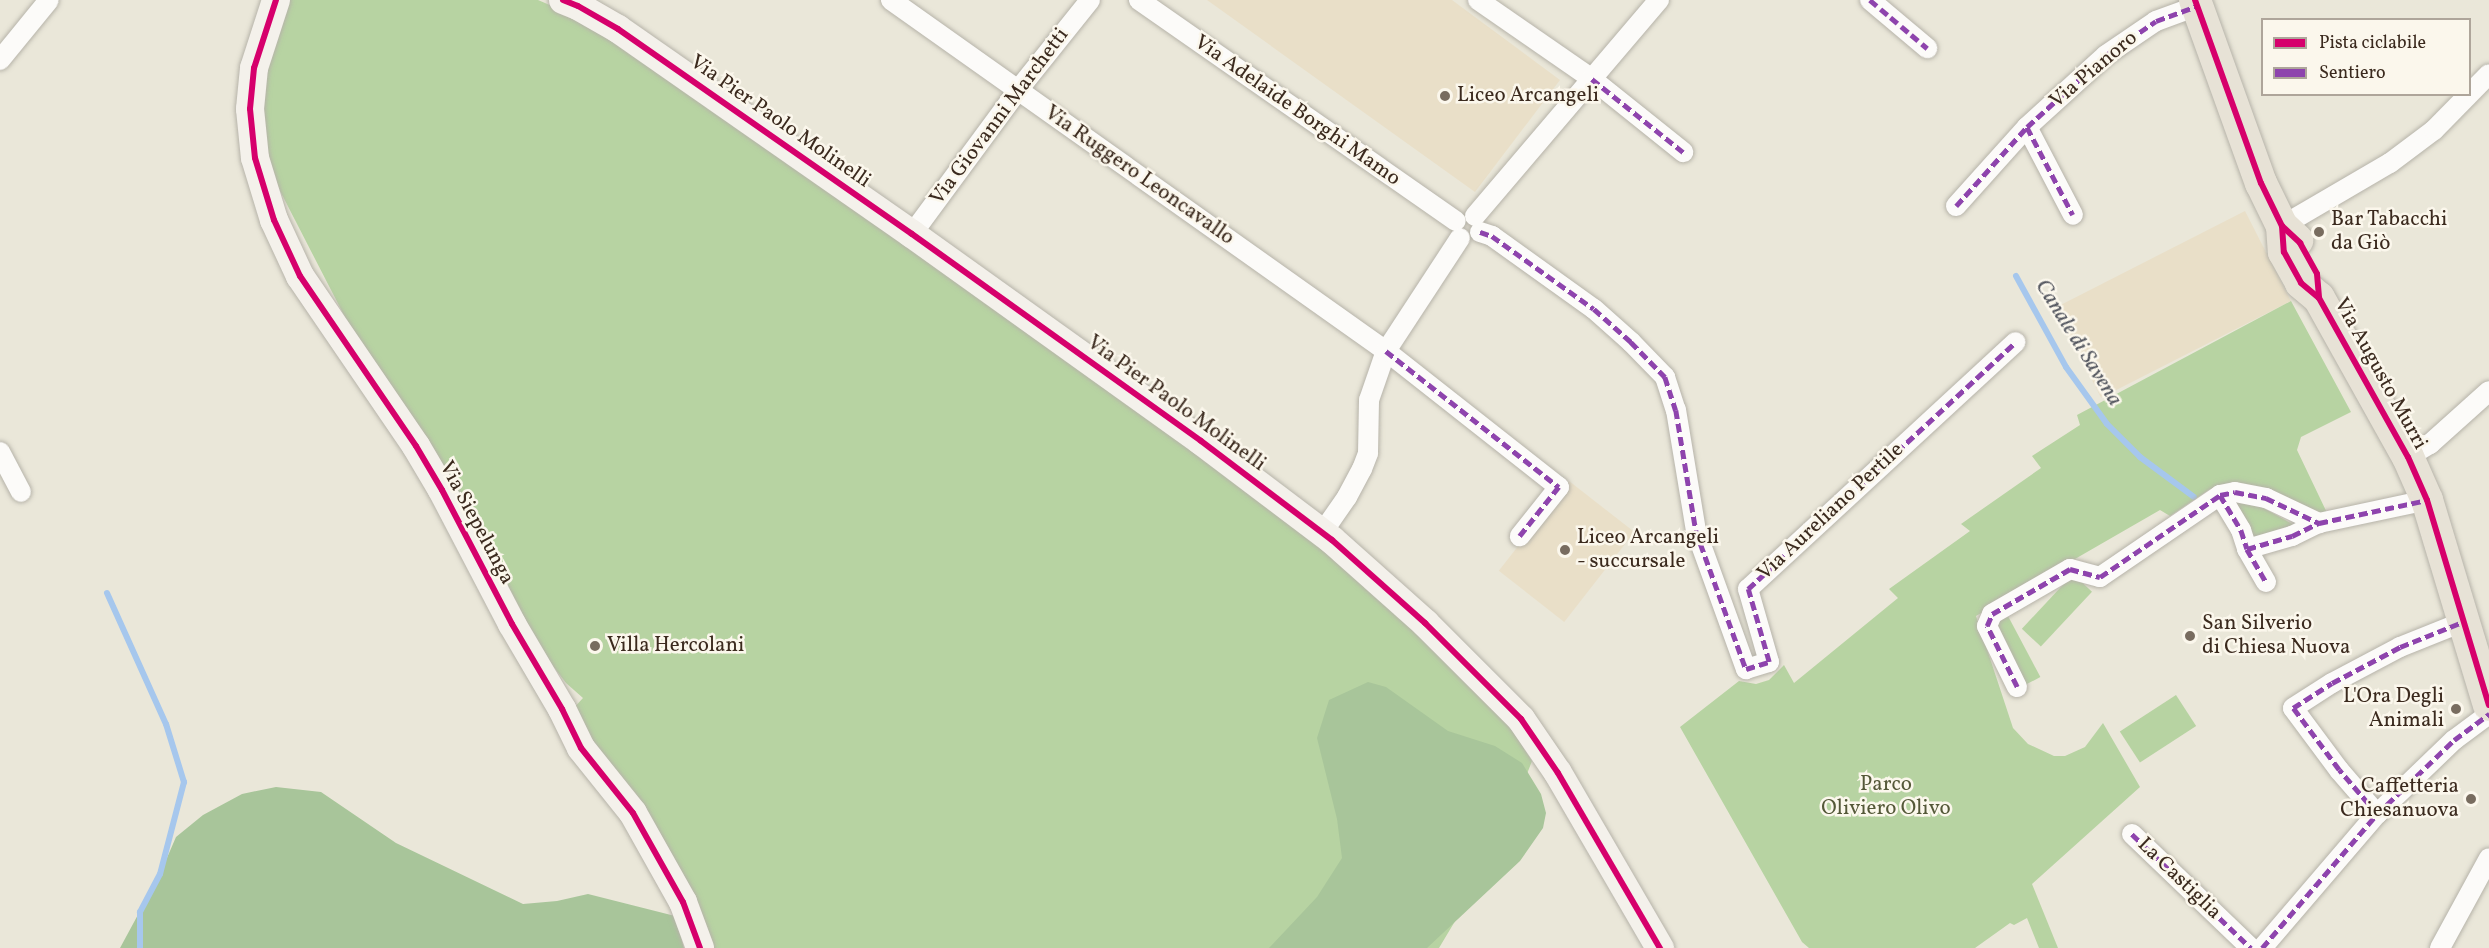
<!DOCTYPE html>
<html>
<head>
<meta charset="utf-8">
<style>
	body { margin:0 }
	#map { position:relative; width:2489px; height:948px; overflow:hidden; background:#eae7d9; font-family:Vollkorn,serif }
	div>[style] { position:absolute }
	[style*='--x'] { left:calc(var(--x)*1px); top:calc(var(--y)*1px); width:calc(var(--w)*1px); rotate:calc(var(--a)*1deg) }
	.built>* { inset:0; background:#e9dfc8; transform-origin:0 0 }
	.green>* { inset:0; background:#b7d3a2; transform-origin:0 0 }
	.forest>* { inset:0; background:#a8c59a }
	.stream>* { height:6px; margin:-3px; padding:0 3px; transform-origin:3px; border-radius:3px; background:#a6c7ed }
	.roads { filter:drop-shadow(0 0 2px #b6b3a9) drop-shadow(0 0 2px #b6b3a9) }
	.street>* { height:20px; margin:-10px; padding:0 10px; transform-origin:10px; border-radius:10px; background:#fcfbf9 }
	.secondary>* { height:28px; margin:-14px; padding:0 14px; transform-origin:14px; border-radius:14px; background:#f4f1eb }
	.primary>* { height:32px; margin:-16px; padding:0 16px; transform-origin:16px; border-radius:16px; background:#e7e2d6 }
	.quiet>* { height:4.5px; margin-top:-2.25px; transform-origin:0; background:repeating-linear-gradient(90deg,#8e44ad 0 9px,transparent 0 13.5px) }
	.cycleway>* { height:6px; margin:-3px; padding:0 3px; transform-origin:3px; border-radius:3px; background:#d6006c }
	.dots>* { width:16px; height:16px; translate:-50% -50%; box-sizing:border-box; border:3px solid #fbf7ec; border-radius:50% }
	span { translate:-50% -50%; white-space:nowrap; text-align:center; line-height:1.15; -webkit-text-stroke:5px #fbf7ec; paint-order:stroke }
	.street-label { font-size:21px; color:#3b2a1e }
	.poi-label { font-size:21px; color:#3b2a1e }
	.left { translate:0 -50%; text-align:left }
	.right { translate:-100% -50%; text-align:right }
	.park-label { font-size:21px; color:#545838 }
	.water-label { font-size:22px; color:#52555e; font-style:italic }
	.legend { position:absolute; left:2261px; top:18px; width:210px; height:78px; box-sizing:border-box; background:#fbf7ec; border:2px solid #aea59a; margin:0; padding:8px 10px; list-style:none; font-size:18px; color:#3b2a1e }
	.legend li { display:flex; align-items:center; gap:12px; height:30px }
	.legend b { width:30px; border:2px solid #aea59a }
</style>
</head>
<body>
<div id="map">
	<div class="built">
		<i style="clip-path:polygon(1207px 0,1452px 0,1560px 80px,1475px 192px)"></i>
		<i style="left:2245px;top:211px;width:101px;height:213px;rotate:63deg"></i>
		<i style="left:1569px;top:481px;width:83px;height:114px;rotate:38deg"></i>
	</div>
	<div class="green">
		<i style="clip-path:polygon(289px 0,538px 0,580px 18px,1306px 527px,1507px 722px,1532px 761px,1497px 851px,1439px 948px,711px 948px,571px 711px,583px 698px,566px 683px,543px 653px,348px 323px,277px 185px,258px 130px,259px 86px)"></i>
		<i style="clip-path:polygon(2291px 301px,2351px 412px,2301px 437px,2297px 450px,2329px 517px,2243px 484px,2210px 489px,2170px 516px,2160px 510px,1976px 616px,2013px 728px,2028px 744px,2054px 756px,2065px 756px,2085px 747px,2103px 723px,2140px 787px,2032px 884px,2058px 948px,2039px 948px,2027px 918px,2014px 925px,2010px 923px,1975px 948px,1809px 948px,1802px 942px,1680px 727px,1739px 681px,1756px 684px,1769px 680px,1784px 665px,1794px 683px,1898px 598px,1889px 589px,1970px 531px,1961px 524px,2041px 468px,2032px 456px,2080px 425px,2077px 415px)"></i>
		<i style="clip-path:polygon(2231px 496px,2249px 500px,2296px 526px,2254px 541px)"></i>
		<i style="left:2073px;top:574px;width:26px;height:75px;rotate:43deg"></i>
		<i style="left:2008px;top:616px;width:69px;height:18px;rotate:62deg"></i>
		<i style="left:2176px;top:695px;width:37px;height:67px;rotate:57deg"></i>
	</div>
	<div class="forest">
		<i style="clip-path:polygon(1368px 682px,1386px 687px,1448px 731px,1495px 746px,1522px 763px,1541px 794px,1546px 813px,1543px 828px,1520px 861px,1427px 948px,1269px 948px,1317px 897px,1342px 858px,1337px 819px,1317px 738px,1329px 700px)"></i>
		<i style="clip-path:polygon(276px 787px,321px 792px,396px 843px,523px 904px,557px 901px,588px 894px,675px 916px,684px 948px,120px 948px,160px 874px,176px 837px,203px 815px,242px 794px)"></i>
	</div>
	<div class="stream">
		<i style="--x:2016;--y:276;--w:104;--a:61.2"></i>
		<i style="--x:2066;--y:367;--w:70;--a:54.3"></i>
		<i style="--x:2107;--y:424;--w:47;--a:45"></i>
		<i style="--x:2140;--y:457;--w:67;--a:36.5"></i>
		<i style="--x:107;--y:593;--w:144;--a:65.8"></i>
		<i style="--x:166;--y:724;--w:61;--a:72.8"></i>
		<i style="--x:184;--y:782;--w:95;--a:104.6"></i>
		<i style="--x:160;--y:874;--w:43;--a:117.8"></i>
		<i style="--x:140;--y:912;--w:36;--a:90"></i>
	</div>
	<div class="roads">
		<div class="street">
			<i style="--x:891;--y:0;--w:607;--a:35.34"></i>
			<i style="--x:1386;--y:351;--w:220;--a:38.2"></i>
			<i style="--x:1559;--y:487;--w:63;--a:128.5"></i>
			<i style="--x:1139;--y:0;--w:386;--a:34.9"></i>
			<i style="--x:1478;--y:0;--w:139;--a:34.7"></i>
			<i style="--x:1592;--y:79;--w:117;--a:38.7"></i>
			<i style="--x:1870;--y:0;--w:75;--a:40.1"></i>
			<i style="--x:0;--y:60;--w:77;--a:-50.8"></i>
			<i style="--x:2027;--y:127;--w:99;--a:62.4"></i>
			<i style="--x:1956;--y:206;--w:106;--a:-48.1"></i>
			<i style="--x:2027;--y:127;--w:107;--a:-42.3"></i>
			<i style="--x:2106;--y:55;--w:60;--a:-34.2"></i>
			<i style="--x:2156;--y:21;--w:44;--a:-20.1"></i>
			<i style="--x:1475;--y:216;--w:284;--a:-49.6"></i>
			<i style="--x:2282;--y:226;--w:125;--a:-30.3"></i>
			<i style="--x:2390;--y:163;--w:55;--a:-36.9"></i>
			<i style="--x:2434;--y:130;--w:78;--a:-45.5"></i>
			<i style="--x:1480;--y:232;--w:13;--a:18"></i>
			<i style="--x:1492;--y:236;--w:125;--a:35.6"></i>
			<i style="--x:1594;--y:309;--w:50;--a:41.7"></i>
			<i style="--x:1631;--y:342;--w:49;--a:45.8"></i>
			<i style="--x:1665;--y:377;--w:35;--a:72"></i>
			<i style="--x:1676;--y:410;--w:123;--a:80.6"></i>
			<i style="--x:1696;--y:531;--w:147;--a:70.1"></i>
			<i style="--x:1746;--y:669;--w:24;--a:-17"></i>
			<i style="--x:1769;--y:662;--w:76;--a:-106"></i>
			<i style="--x:1748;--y:589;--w:364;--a:-42.7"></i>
			<i style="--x:912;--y:234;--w:179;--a:-53.6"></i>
			<i style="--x:1018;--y:90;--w:115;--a:-51.3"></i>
			<i style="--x:0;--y:452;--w:45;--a:62.3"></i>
			<i style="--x:2408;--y:457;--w:26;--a:-31"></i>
			<i style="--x:2430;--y:444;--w:79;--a:-41.9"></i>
			<i style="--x:2220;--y:495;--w:41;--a:59"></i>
			<i style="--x:2241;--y:530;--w:20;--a:72"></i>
			<i style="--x:2247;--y:549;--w:47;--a:-16.1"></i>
			<i style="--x:2292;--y:536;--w:30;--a:-26"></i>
			<i style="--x:1322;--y:533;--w:44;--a:-55.2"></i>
			<i style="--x:1347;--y:497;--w:32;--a:-62"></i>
			<i style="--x:1362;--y:469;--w:17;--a:-69"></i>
			<i style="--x:1368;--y:453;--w:53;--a:-88.9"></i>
			<i style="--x:1369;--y:400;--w:52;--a:-70.9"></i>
			<i style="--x:1386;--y:351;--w:135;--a:-56.8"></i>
			<i style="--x:2247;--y:549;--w:38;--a:60"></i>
			<i style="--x:2017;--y:687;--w:68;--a:-116.2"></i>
			<i style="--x:1987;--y:626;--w:13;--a:-67"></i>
			<i style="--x:1992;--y:614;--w:90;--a:-30"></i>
			<i style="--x:2070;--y:569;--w:31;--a:15"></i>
			<i style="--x:2100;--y:577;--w:145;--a:-34.3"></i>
			<i style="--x:2220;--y:495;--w:15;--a:-11"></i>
			<i style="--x:2235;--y:492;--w:32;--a:11"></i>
			<i style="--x:2266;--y:498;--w:59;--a:25.3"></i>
			<i style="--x:2319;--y:523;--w:110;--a:-12"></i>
			<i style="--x:2377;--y:814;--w:58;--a:-130.8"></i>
			<i style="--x:2339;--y:770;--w:77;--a:-126.6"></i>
			<i style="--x:2293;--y:708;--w:46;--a:-32.7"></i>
			<i style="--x:2332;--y:683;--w:77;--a:-27.9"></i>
			<i style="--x:2400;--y:647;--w:70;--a:-21.8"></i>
			<i style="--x:2132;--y:834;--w:165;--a:43.8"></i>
			<i style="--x:2262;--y:948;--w:177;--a:-49.4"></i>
			<i style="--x:2377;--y:814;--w:107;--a:-43.9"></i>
			<i style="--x:2454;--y:740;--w:44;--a:-36.6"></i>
			<i style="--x:2440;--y:948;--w:102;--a:-61.4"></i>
		</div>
		<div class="secondary">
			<i style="--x:276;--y:0;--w:71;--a:107.9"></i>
			<i style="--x:254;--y:68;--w:41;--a:95.6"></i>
			<i style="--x:250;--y:109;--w:49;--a:84.2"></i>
			<i style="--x:255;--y:158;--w:65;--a:73"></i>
			<i style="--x:274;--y:220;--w:62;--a:65.1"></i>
			<i style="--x:300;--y:276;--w:206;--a:55.7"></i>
			<i style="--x:416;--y:446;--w:51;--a:59.4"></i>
			<i style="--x:442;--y:490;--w:151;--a:62.4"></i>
			<i style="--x:512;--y:624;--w:99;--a:59.5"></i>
			<i style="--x:562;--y:709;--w:43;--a:64"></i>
			<i style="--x:581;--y:748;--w:83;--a:51.3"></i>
			<i style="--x:633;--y:813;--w:102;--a:60.7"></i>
			<i style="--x:683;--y:902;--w:49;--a:69.7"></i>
			<i style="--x:563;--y:0;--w:16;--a:22"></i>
			<i style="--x:578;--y:6;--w:46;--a:29.9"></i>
			<i style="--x:618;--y:29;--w:358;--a:34.9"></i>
			<i style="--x:912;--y:234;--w:355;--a:35.6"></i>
			<i style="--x:1201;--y:441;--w:164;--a:37.1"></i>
			<i style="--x:1332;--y:540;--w:125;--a:41.7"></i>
			<i style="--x:1425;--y:623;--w:136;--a:45"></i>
			<i style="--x:1521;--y:719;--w:65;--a:55.6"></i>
			<i style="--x:1558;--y:773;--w:203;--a:59.8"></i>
		</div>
		<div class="primary">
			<i style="--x:2195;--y:0;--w:195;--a:70.2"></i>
			<i style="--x:2261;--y:183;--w:48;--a:64"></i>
			<i style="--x:2282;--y:226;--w:21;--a:43"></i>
			<i style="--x:2282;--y:226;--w:26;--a:86"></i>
			<i style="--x:2284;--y:252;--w:35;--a:61"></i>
			<i style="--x:2301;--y:283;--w:23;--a:40"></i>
			<i style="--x:2319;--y:298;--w:182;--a:60.8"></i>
			<i style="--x:2408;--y:457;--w:47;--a:66.2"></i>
			<i style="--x:2427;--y:500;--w:214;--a:73.2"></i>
		</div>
	</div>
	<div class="quiet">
		<i style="--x:1870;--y:0;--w:75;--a:40.1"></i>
		<i style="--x:1592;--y:79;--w:117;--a:38.7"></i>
		<i style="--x:2027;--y:127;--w:99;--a:62.4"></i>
		<i style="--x:1956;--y:206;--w:106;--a:-48.1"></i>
		<i style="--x:2027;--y:127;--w:107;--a:-42.3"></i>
		<i style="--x:2106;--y:55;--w:60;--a:-34.2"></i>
		<i style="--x:2156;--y:21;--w:44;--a:-20.1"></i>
		<i style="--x:1480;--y:232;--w:13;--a:18"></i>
		<i style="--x:1492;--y:236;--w:125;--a:35.6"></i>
		<i style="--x:1594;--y:309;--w:50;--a:41.7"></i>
		<i style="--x:1631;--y:342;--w:49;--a:45.8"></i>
		<i style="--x:1665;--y:377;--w:35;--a:72"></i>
		<i style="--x:1676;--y:410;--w:123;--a:80.6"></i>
		<i style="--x:1696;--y:531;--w:147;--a:70.1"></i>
		<i style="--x:1746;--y:669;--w:24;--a:-17"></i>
		<i style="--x:1769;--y:662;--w:76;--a:-106"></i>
		<i style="--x:1748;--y:589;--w:364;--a:-42.7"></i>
		<i style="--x:1386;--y:351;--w:220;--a:38.2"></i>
		<i style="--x:1559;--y:487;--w:63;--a:128.5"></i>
		<i style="--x:2220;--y:495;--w:41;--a:59"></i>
		<i style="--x:2241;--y:530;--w:20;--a:72"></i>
		<i style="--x:2247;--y:549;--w:47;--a:-16.1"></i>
		<i style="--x:2292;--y:536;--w:30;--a:-26"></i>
		<i style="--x:2247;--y:549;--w:38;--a:60"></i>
		<i style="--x:2017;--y:687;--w:68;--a:-116.2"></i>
		<i style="--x:1987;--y:626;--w:13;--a:-67"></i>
		<i style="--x:1992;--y:614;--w:90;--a:-30"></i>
		<i style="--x:2070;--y:569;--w:31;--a:15"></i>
		<i style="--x:2100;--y:577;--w:145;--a:-34.3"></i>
		<i style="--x:2220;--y:495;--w:15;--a:-11"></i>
		<i style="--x:2235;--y:492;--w:32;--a:11"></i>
		<i style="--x:2266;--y:498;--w:59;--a:25.3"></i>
		<i style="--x:2319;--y:523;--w:110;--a:-12"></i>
		<i style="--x:2377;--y:814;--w:58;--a:-130.8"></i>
		<i style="--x:2339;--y:770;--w:77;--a:-126.6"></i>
		<i style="--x:2293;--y:708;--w:46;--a:-32.7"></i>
		<i style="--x:2332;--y:683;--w:77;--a:-27.9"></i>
		<i style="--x:2400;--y:647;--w:70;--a:-21.8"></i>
		<i style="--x:2132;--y:834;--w:165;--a:43.8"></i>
		<i style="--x:2262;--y:948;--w:177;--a:-49.4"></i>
		<i style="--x:2377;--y:814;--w:107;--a:-43.9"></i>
		<i style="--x:2454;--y:740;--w:44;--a:-36.6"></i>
	</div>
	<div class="cycleway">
		<i style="--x:276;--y:0;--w:71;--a:107.9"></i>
		<i style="--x:254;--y:68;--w:41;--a:95.6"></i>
		<i style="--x:250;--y:109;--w:49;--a:84.2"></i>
		<i style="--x:255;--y:158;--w:65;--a:73"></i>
		<i style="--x:274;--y:220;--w:62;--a:65.1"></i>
		<i style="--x:300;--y:276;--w:206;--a:55.7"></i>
		<i style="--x:416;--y:446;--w:51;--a:59.4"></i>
		<i style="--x:442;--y:490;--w:151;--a:62.4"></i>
		<i style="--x:512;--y:624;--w:99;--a:59.5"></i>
		<i style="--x:562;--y:709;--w:43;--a:64"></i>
		<i style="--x:581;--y:748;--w:83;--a:51.3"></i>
		<i style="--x:633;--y:813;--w:102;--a:60.7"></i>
		<i style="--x:683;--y:902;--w:49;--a:69.7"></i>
		<i style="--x:563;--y:0;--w:16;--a:22"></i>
		<i style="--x:578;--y:6;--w:46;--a:29.9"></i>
		<i style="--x:618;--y:29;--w:358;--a:34.9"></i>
		<i style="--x:912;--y:234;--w:355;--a:35.6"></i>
		<i style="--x:1201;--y:441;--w:164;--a:37.1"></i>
		<i style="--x:1332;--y:540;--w:125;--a:41.7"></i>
		<i style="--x:1425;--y:623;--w:136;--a:45"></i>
		<i style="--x:1521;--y:719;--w:65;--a:55.6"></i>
		<i style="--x:1558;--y:773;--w:203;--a:59.8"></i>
		<i style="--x:2195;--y:0;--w:195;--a:70.2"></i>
		<i style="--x:2261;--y:183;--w:48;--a:64"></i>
		<i style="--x:2282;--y:226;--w:25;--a:43"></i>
		<i style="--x:2300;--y:243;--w:35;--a:61"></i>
		<i style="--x:2317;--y:274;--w:24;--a:85"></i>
		<i style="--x:2282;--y:226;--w:26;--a:86"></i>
		<i style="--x:2284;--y:252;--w:35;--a:61"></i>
		<i style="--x:2301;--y:283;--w:23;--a:40"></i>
		<i style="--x:2319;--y:298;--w:182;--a:60.8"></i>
		<i style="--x:2408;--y:457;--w:47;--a:66.2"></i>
		<i style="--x:2427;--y:500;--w:214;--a:73.2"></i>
	</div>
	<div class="dots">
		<i style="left:1445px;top:96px;background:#786c5f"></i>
		<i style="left:2319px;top:232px;background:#786c5f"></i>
		<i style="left:1565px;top:550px;background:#786c5f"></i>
		<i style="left:2190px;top:636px;background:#786c5f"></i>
		<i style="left:595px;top:646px;background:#786c5f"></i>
		<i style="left:2456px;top:709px;background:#786c5f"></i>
		<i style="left:2471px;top:799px;background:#786c5f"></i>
	</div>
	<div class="street-label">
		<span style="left:2094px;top:70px;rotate:-40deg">Via Pianoro</span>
		<span style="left:1297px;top:111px;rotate:35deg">Via Adelaide Borghi Mamo</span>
		<span style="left:1000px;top:117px;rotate:-53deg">Via Giovanni Marchetti</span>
		<span style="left:780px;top:122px;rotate:35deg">Via Pier Paolo Molinelli</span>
		<span style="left:1139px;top:176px;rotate:35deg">Via Ruggero Leoncavallo</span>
		<span style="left:2380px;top:374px;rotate:61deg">Via Augusto Murri</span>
		<span style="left:1176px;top:404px;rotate:36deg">Via Pier Paolo Molinelli</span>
		<span style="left:1831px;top:512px;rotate:-43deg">Via Aureliano Pertile</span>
		<span style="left:476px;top:523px;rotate:62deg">Via Siepelunga</span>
		<span style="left:2179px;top:879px;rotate:44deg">La Castiglia</span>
	</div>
	<div class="poi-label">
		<span class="left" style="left:1457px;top:96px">Liceo Arcangeli</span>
		<span class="left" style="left:2331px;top:232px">Bar Tabacchi<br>da Giò</span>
		<span class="left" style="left:1577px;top:550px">Liceo Arcangeli<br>- succursale</span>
		<span class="left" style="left:2202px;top:636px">San Silverio<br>di Chiesa Nuova</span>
		<span class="left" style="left:607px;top:646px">Villa Hercolani</span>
		<span class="right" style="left:2444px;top:709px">L'Ora Degli<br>Animali</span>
		<span class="right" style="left:2459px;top:799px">Caffetteria<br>Chiesanuova</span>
	</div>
	<div class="park-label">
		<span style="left:1886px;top:797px">Parco<br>Oliviero Olivo</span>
	</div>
	<div class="water-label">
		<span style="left:2078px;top:343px;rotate:58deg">Canale di Savena</span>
	</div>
	<ul class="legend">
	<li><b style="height:8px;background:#d6006c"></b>Pista ciclabile</li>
	<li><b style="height:8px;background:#8e44ad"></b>Sentiero</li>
	</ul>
</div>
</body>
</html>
